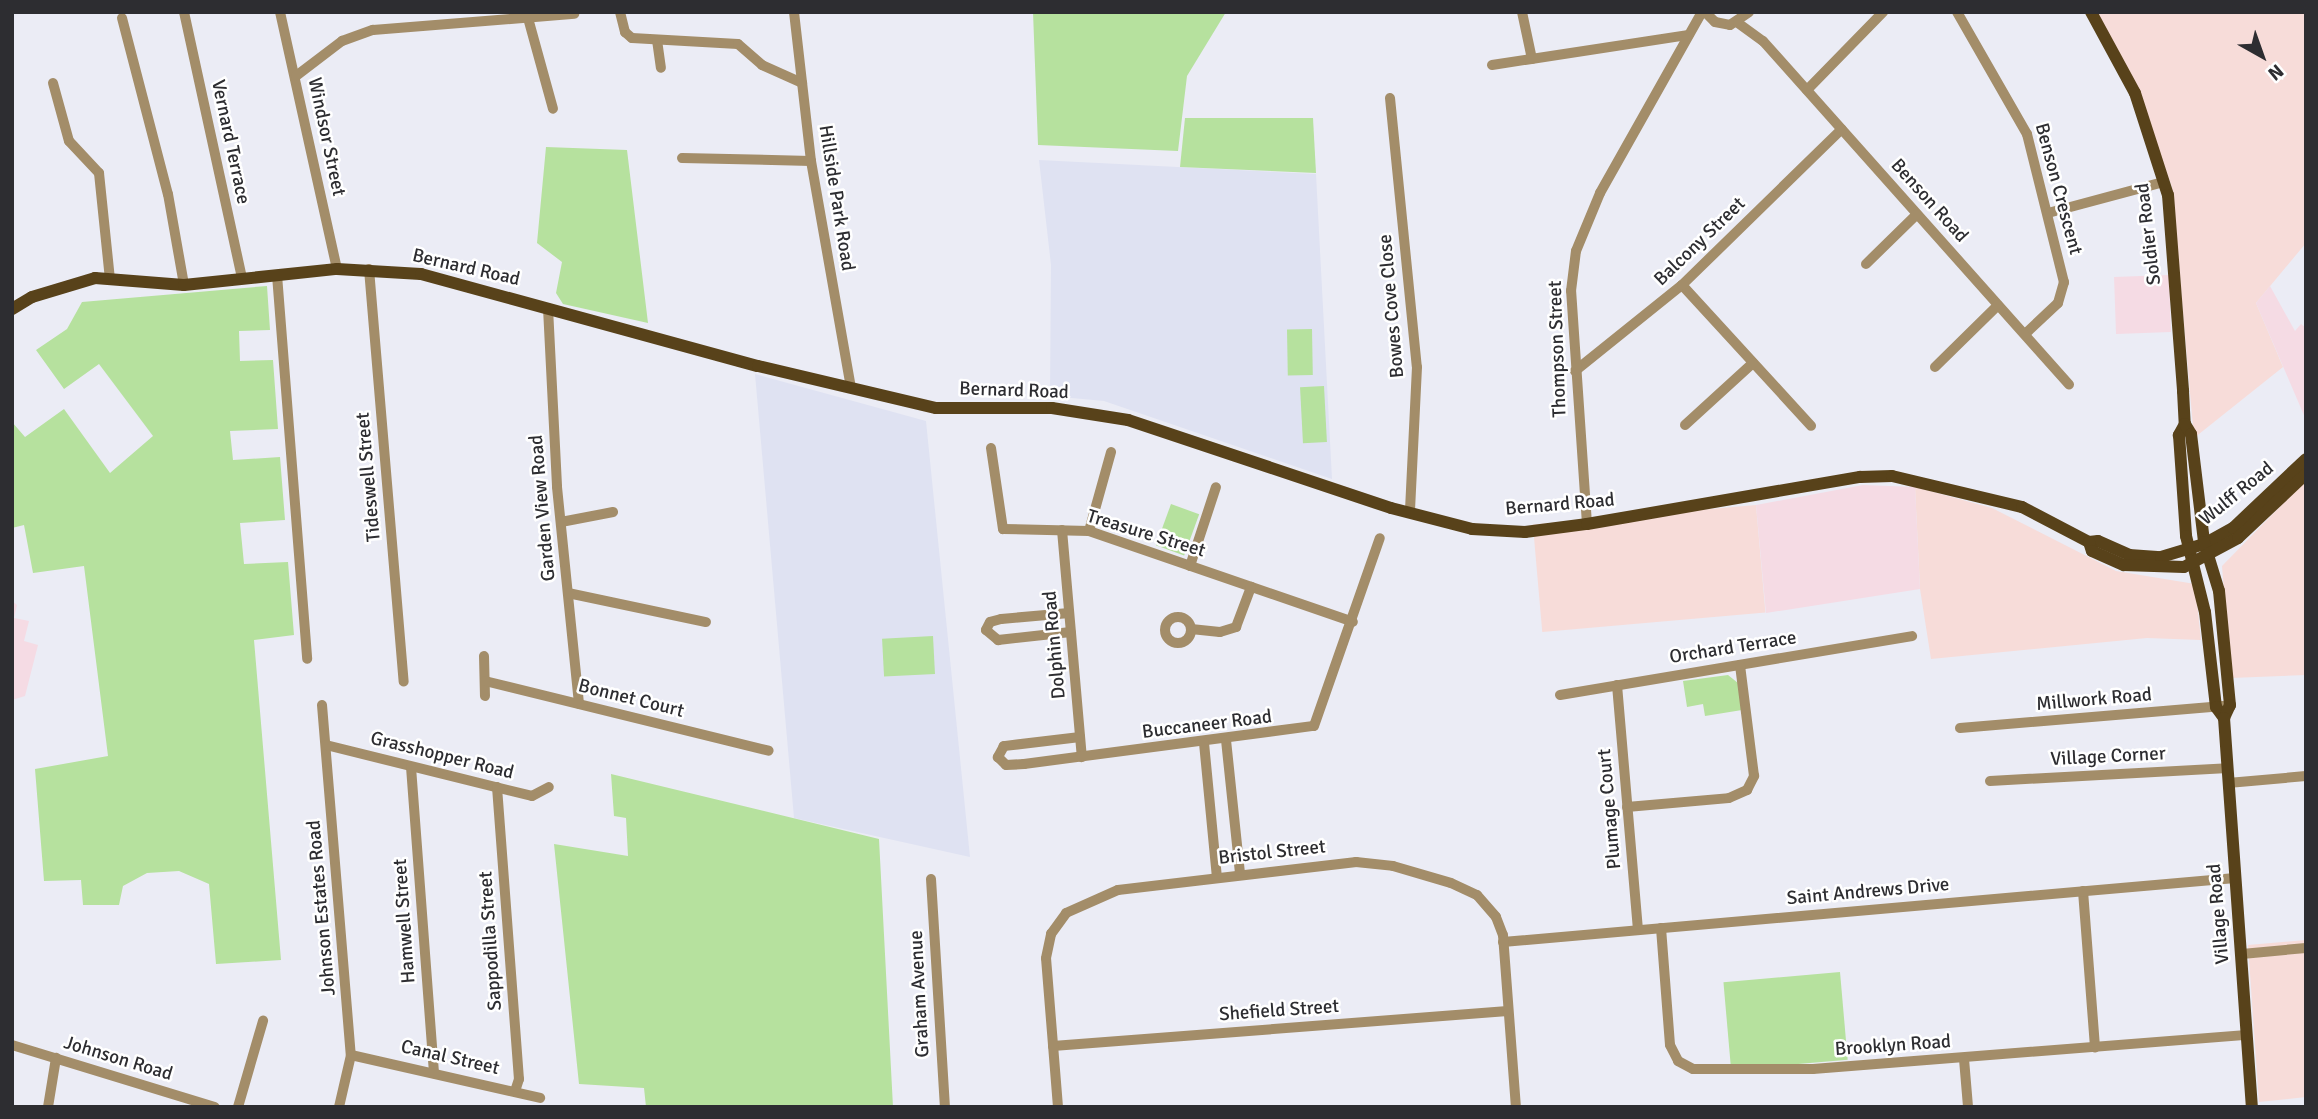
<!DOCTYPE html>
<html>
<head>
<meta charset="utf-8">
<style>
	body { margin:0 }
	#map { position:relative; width:2318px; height:1119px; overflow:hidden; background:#ebecf5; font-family:Signika,sans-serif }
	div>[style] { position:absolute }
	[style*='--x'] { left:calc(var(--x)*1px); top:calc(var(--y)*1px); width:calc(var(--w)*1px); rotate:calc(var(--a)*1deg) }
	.commercial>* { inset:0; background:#f7dcd9; transform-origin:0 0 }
	.industrial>* { inset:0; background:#f5dbe4; transform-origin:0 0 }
	.built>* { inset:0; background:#dfe2f2 }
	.green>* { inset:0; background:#b6e19e; transform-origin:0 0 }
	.minor>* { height:10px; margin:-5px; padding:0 5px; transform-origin:5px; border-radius:5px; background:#a38d69 }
	.minor>.ring { margin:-5px; padding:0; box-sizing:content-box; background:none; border:10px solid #a38d69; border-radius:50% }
	.major>* { height:12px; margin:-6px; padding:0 6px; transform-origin:6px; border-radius:6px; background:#58421a }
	span { translate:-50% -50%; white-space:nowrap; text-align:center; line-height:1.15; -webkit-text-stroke:5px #fff; paint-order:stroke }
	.street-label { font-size:19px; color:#2d2d31 }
	.frame { position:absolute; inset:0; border:14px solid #2d2d31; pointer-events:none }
	.north { position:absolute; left:2227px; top:21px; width:70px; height:70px; -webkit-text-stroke:5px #fff; paint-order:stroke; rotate:140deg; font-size:19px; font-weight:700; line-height:28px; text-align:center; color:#2d2d31 }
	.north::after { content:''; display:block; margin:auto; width:24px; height:32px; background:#2d2d31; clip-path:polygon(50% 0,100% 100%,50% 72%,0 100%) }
</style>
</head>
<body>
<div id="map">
	<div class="commercial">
		<i style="clip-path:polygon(2097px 12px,2306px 12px,2306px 243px,2256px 303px,2283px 367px,2194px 438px,2172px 187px,2135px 85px)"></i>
		<i style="clip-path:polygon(2306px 480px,2306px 675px,2231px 678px,2222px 566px)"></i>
		<i style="clip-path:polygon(1915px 487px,1992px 508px,2116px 571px,2195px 584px,2201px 640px,2147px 638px,1931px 659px,1920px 589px)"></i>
		<i style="left:1756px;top:505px;width:108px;height:224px;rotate:85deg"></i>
		<i style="clip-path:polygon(2306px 940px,2306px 1097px,2259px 1102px,2248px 945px)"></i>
	</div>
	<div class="industrial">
		<i style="left:2169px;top:275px;width:57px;height:55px;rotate:88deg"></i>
		<i style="clip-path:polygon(2270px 286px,2295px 331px,2301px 324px,2306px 328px,2306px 420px,2256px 303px)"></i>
		<i style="clip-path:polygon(1863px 485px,1915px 487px,1920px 589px,1766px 613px,1756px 505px)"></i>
		<i style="clip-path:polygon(12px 601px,17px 605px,14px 618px,29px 621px,24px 641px,38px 645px,25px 696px,12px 700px)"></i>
	</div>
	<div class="built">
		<i style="clip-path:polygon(1039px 160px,1316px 174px,1332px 479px,1104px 401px,1050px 396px,1051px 265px)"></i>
		<i style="clip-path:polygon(755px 374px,926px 421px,970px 857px,794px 818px)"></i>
	</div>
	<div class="green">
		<i style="clip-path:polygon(1033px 12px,1226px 12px,1187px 76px,1178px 151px,1038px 145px)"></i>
		<i style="clip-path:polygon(1185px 118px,1313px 118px,1316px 173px,1180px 167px)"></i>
		<i style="clip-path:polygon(546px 147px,627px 150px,648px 323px,563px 304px,556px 293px,562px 262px,537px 243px)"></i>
		<i style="clip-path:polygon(267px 286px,270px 330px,239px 331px,240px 361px,273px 360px,278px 429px,230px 431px,233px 460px,280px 457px,285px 520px,240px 523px,244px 564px,288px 562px,294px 635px,254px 640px,281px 960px,216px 964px,209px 884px,179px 871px,147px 873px,123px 886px,119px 905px,83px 905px,81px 880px,44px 881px,35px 769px,108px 756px,84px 566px,33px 573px,24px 525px,12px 528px,12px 422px,25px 437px,64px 409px,110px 473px,153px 436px,99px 364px,64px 389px,36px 350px,67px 329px,82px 302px)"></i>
		<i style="left:1312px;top:329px;width:46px;height:25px;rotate:89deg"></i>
		<i style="left:1324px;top:386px;width:56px;height:24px;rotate:87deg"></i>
		<i style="left:1171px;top:504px;width:30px;height:44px;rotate:20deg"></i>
		<i style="left:933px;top:636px;width:38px;height:51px;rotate:87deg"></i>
		<i style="clip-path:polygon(1728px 675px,1738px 683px,1742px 710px,1705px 716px,1703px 704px,1687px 707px,1683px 681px)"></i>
		<i style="clip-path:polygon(611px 774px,879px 839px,893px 1107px,646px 1107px,644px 1088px,579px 1084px,554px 844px,628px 856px,626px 818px,614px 816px)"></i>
		<i style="left:1840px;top:972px;width:88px;height:117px;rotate:85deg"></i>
	</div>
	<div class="minor">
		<i style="--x:184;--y:12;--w:272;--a:77.7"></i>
		<i style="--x:280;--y:12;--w:263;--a:77.5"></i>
		<i style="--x:620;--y:12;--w:21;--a:76"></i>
		<i style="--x:625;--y:32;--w:9;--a:41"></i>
		<i style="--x:632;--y:38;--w:106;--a:3.2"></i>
		<i style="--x:738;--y:44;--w:32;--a:41"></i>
		<i style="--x:762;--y:65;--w:44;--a:24.2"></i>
		<i style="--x:794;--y:12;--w:150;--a:83.5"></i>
		<i style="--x:811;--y:161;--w:230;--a:80"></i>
		<i style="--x:1522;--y:12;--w:48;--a:78"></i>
		<i style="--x:1705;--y:12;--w:14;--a:45"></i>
		<i style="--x:1715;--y:22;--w:15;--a:11"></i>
		<i style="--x:1730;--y:25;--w:23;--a:-34"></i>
		<i style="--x:1957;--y:12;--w:141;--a:60.2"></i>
		<i style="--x:2027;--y:134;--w:153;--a:76"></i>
		<i style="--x:2064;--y:282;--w:22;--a:106"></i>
		<i style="--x:2058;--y:303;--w:45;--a:136.8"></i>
		<i style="--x:122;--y:18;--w:182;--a:75.4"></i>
		<i style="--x:168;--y:194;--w:92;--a:80"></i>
		<i style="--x:528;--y:18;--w:94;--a:74.6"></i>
		<i style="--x:1738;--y:23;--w:31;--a:36"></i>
		<i style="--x:1763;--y:41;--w:460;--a:48.3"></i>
		<i style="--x:657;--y:40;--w:28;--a:82"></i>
		<i style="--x:1492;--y:65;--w:199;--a:-8.7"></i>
		<i style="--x:296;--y:76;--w:58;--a:-37.3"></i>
		<i style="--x:342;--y:41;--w:33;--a:-20"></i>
		<i style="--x:373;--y:30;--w:202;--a:-4.6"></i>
		<i style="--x:53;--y:83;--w:60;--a:74.6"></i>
		<i style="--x:69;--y:141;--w:44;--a:46.8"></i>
		<i style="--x:99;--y:173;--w:107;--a:84.1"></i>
		<i style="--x:1807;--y:90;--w:109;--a:-45.7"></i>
		<i style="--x:1390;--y:98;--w:270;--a:84.3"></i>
		<i style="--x:1417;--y:367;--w:145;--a:92.8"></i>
		<i style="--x:682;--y:158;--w:129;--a:1.3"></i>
		<i style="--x:2048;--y:213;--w:120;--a:-15"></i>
		<i style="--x:1866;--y:264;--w:71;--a:-44.4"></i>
		<i style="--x:369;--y:269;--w:414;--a:85.2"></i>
		<i style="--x:277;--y:275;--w:385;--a:85.5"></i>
		<i style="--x:1682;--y:285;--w:191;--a:47.5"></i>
		<i style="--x:548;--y:308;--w:179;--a:87.1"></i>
		<i style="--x:557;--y:487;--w:218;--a:84.2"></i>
		<i style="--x:1935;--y:367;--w:88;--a:-44.5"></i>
		<i style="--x:1575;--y:371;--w:137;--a:-38.8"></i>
		<i style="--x:1682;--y:285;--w:223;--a:-44.3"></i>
		<i style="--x:1685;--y:425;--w:92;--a:-42.4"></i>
		<i style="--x:991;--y:448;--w:82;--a:81.6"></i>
		<i style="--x:1003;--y:529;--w:86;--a:1.3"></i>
		<i style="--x:1089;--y:531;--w:279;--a:19"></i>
		<i style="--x:561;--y:522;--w:53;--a:-10.9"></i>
		<i style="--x:1587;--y:524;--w:234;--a:-93.9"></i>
		<i style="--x:1571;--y:291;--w:40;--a:-82.9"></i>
		<i style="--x:1576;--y:251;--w:63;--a:-67.5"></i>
		<i style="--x:1600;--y:193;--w:208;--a:-60.6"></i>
		<i style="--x:1062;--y:530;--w:228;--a:85"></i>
		<i style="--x:1089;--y:531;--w:82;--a:-74.4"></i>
		<i style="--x:1190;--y:566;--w:83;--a:-71.8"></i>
		<i style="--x:568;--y:593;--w:141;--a:11.9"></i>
		<i style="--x:1069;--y:613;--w:68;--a:175"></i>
		<i style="--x:1001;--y:619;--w:11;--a:165"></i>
		<i style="--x:990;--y:622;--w:9;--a:117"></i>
		<i style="--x:986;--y:630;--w:16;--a:40"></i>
		<i style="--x:998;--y:640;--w:73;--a:-6.3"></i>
		<i class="ring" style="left:1165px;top:617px;width:16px;height:16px"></i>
		<i style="--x:1191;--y:629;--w:29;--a:6"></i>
		<i style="--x:1220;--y:632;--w:17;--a:-17"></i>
		<i style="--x:1236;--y:627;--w:43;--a:-69.4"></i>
		<i style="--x:484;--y:656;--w:40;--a:88.6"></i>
		<i style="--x:485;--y:681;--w:292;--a:13.8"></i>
		<i style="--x:1617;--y:685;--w:246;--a:85.1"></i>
		<i style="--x:1560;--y:695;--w:357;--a:-9.5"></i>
		<i style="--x:322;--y:705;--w:351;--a:85.3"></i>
		<i style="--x:351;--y:1055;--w:53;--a:103"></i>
		<i style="--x:1960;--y:728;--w:264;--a:-4.8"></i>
		<i style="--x:1080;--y:737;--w:77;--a:173.2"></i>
		<i style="--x:1004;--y:746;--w:13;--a:119"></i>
		<i style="--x:998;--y:757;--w:11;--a:45"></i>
		<i style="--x:1006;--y:765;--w:18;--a:-3"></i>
		<i style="--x:1024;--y:764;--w:292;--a:-7.5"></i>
		<i style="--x:1314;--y:726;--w:199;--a:-70.7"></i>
		<i style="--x:1226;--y:740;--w:135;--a:84"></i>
		<i style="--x:1204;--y:743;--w:135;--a:84.5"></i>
		<i style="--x:326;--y:745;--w:212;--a:13.9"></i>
		<i style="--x:532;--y:796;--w:19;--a:-28"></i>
		<i style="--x:411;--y:767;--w:307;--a:85.7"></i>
		<i style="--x:1990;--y:781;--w:238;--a:-3.1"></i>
		<i style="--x:2228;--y:783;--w:78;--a:-5.1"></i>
		<i style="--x:497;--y:787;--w:293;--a:85.7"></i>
		<i style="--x:519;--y:1079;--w:13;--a:108"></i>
		<i style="--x:1627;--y:807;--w:102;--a:-5"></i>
		<i style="--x:1729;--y:798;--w:20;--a:-24"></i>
		<i style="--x:1747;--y:790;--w:16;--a:-63"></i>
		<i style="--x:1754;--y:776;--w:112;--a:-97.2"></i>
		<i style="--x:931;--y:879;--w:228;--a:86.5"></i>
		<i style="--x:2083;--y:891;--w:157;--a:85.6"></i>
		<i style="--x:1661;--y:928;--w:117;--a:85.6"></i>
		<i style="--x:1670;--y:1045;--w:18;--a:63"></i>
		<i style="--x:1678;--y:1061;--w:17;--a:28"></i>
		<i style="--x:1693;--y:1069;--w:120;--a:0"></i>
		<i style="--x:1813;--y:1069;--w:435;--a:-4.5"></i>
		<i style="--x:1503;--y:942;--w:735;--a:-5"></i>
		<i style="--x:2242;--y:954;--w:64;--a:-5.4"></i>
		<i style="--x:12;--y:1045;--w:212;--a:17"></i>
		<i style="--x:1053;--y:1046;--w:456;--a:-4.4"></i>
		<i style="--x:351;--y:1055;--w:194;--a:12.8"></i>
		<i style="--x:1964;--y:1059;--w:48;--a:85.2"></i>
		<i style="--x:48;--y:1107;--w:50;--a:-80.7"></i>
		<i style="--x:238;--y:1107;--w:90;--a:-73.8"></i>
		<i style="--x:1058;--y:1107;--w:149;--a:-94.6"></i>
		<i style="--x:1046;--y:958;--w:25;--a:-78"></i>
		<i style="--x:1051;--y:934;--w:26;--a:-54"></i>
		<i style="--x:1066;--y:913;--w:57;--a:-23.9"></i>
		<i style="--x:1118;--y:890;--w:240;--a:-6.7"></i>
		<i style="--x:1356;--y:862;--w:37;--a:6"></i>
		<i style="--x:1393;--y:866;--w:60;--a:16.3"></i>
		<i style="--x:1451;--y:883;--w:29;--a:25"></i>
		<i style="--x:1477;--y:895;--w:29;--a:49"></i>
		<i style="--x:1496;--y:917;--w:19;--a:69"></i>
		<i style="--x:1503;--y:935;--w:172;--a:85.7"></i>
	</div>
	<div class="major">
		<i style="--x:2091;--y:12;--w:92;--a:61.5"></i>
		<i style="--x:2135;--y:93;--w:107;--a:72.1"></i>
		<i style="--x:2168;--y:195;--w:197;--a:85.6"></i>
		<i style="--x:2183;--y:391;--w:33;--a:87"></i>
		<i style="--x:2185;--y:424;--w:13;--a:119"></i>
		<i style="--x:2179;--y:435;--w:101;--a:86"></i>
		<i style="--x:2186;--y:536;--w:78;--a:76"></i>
		<i style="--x:2205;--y:612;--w:96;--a:83.4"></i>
		<i style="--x:2216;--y:707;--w:14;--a:54"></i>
		<i style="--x:12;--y:309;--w:23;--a:-31"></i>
		<i style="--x:32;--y:297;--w:66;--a:-16.8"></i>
		<i style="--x:95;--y:278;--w:89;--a:4.5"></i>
		<i style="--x:184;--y:285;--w:154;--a:-6"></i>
		<i style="--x:337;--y:269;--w:84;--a:3.4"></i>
		<i style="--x:421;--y:274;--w:349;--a:15.3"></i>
		<i style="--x:758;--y:366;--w:183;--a:13.3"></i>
		<i style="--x:936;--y:408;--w:116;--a:0"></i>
		<i style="--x:1052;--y:408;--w:77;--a:9"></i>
		<i style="--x:1128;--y:420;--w:277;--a:18.5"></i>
		<i style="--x:1391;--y:508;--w:84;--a:14.5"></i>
		<i style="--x:1472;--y:529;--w:53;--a:3.2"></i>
		<i style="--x:1525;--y:532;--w:63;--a:-7.4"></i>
		<i style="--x:1587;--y:524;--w:277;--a:-9.8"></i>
		<i style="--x:1860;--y:477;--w:32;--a:-2"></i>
		<i style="--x:1892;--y:476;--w:134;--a:13.4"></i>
		<i style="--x:2022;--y:507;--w:76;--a:27.6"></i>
		<i style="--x:2089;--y:542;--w:9;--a:-6"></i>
		<i style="--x:2098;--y:541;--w:34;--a:24"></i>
		<i style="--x:2129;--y:555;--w:32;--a:4"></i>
		<i style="--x:2161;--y:557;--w:45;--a:-16.8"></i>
		<i style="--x:2204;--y:544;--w:33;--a:-29"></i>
		<i style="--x:2233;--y:528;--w:100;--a:-43.4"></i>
		<i style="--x:2185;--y:424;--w:12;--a:59"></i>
		<i style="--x:2191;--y:434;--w:109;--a:83.1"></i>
		<i style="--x:2204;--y:542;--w:51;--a:73"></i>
		<i style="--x:2219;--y:591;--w:115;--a:84.5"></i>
		<i style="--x:2230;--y:705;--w:14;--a:115"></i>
		<i style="--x:2224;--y:718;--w:390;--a:85.9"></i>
		<i style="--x:2089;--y:542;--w:9;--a:72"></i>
		<i style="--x:2092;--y:551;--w:35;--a:24"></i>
		<i style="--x:2124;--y:565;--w:60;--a:1.9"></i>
		<i style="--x:2184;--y:567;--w:61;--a:-28.2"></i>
		<i style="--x:2238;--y:538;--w:93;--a:-43.3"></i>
	</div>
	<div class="street-label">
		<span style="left:326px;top:137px;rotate:78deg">Windsor Street</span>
		<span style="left:230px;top:142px;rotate:78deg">Vernard Terrace</span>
		<span style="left:2058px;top:189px;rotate:75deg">Benson Crescent</span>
		<span style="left:836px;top:198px;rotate:81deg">Hillside Park Road</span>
		<span style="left:1929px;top:201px;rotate:48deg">Benson Road</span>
		<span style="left:2149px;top:234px;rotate:-97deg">Soldier Road</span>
		<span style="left:1700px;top:242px;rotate:-44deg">Balcony Street</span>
		<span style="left:466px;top:268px;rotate:13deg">Bernard Road</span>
		<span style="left:1392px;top:306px;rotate:-95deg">Bowes Cove Close</span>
		<span style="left:1558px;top:349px;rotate:-92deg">Thompson Street</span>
		<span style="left:1014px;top:391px;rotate:2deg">Bernard Road</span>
		<span style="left:369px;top:477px;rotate:-95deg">Tideswell Street</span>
		<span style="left:2237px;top:494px;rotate:-39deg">Wulff Road</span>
		<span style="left:1560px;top:505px;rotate:-5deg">Bernard Road</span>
		<span style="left:543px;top:508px;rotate:-95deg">Garden View Road</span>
		<span style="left:1146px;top:534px;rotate:17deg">Treasure Street</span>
		<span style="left:1055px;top:645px;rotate:-95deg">Dolphin Road</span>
		<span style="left:1733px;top:648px;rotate:-9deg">Orchard Terrace</span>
		<span style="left:631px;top:699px;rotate:14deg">Bonnet Court</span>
		<span style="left:2094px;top:700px;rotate:-5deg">Millwork Road</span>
		<span style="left:1207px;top:725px;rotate:-7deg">Buccaneer Road</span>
		<span style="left:442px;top:756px;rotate:14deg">Grasshopper Road</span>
		<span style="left:2108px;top:757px;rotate:-3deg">Village Corner</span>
		<span style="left:1610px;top:809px;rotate:-95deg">Plumage Court</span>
		<span style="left:1272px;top:853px;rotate:-6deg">Bristol Street</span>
		<span style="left:1868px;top:892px;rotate:-5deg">Saint Andrews Drive</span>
		<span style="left:322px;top:908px;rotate:-95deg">Johnson Estates Road</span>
		<span style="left:2219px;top:914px;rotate:-95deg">Village Road</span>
		<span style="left:405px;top:921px;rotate:-94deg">Hamwell Street</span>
		<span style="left:491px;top:941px;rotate:-94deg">Sappodilla Street</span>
		<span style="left:920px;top:994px;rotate:-93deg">Graham Avenue</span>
		<span style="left:1279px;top:1011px;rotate:-4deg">Shefield Street</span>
		<span style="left:1893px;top:1046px;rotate:-4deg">Brooklyn Road</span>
		<span style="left:450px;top:1058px;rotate:13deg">Canal Street</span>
		<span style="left:118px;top:1059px;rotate:17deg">Johnson Road</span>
	</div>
	<div class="frame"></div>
	<div class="north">N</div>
</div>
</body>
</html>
